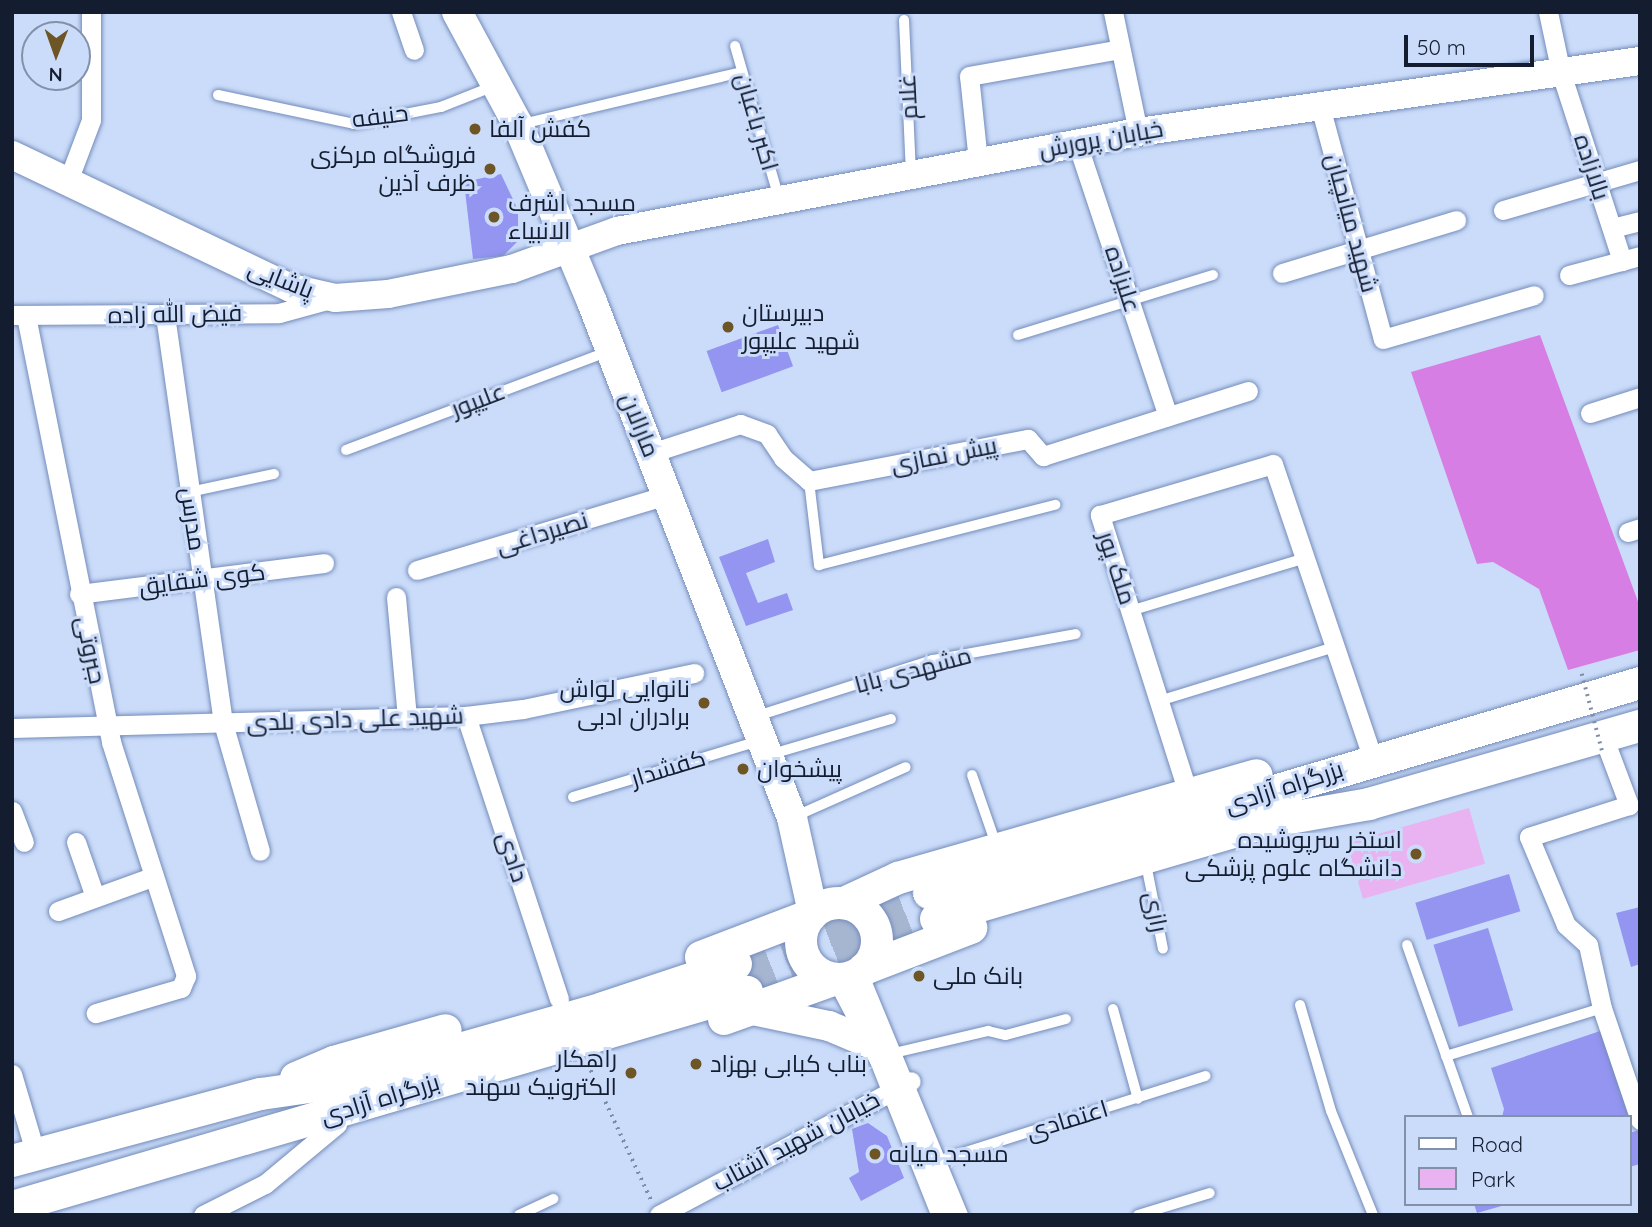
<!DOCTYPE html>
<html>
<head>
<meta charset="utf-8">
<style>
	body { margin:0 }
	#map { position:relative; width:1652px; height:1227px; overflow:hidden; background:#cbdcfa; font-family:Quicksand,Cairo,sans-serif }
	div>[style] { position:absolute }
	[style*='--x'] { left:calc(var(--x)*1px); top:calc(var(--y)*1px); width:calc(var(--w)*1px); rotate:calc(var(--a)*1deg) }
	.green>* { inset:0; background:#e9b2f0; transform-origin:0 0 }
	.forest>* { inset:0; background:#d67ee3 }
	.building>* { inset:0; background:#9494f1; transform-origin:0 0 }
	.trunk-tunnel>* { height:32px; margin-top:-16px; transform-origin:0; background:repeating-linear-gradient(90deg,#a6b6d1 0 32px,transparent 0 48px) }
	.path>* { height:3.5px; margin-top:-1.75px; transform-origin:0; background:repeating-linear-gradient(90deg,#7f8ca5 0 2px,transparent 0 7px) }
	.roads { filter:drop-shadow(0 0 2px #748cba) drop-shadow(0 0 2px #748cba) }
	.service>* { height:10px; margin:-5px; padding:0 5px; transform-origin:5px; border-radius:5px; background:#fff }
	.minor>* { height:19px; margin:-9.5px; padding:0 9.5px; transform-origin:9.5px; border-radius:9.5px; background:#fff }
	.secondary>* { height:28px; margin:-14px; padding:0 14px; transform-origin:14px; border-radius:14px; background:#fff }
	.primary>* { height:30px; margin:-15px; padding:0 15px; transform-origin:15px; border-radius:15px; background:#fff }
	.trunk>* { height:32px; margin:-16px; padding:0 16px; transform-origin:16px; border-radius:16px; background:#fff }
	.trunk>.ring { margin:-16px; padding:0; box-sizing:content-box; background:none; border:32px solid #fff; border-radius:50% }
	.path-bridge>* { height:3.5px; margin-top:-1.75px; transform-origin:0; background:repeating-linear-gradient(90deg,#7f8ca5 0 2px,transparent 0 7px) }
	.dots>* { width:19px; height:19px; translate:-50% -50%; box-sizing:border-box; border:4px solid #cbdcfa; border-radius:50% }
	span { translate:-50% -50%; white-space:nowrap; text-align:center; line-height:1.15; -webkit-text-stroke:6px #cbdcfa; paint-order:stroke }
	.street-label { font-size:24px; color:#141d2f }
	.poi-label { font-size:24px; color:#141d2f }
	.left { translate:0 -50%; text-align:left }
	.right { translate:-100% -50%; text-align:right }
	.frame { position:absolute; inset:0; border:14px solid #141d2f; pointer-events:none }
	.legend { position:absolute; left:1404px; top:1115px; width:228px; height:91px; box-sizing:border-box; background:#cbdcfa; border:2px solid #8290a9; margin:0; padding:9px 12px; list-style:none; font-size:21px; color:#141d2f }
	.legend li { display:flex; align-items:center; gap:14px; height:35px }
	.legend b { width:35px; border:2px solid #8290a9 }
	.north { position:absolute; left:21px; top:21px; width:70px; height:70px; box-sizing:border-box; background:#cbdcfa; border:2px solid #8290a9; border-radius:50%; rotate:181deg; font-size:19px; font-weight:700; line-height:28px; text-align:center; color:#141d2f }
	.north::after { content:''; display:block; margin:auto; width:24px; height:32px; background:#6d5525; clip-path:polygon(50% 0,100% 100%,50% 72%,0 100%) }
	.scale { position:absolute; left:1404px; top:35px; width:130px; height:32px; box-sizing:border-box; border:4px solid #141d2f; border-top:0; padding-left:9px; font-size:21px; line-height:24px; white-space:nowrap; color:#141d2f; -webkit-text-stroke:5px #cbdcfa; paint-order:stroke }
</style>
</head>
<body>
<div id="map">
	<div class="green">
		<i style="left:1469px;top:808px;width:58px;height:127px;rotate:74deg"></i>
	</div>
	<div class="forest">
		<i style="clip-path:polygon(1540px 335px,1640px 607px,1640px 650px,1568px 670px,1539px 589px,1493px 562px,1477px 564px,1411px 372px)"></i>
	</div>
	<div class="building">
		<i style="clip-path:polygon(501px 174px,518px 210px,518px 241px,503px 256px,473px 259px,464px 182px)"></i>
		<i style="left:778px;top:325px;width:44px;height:76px;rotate:70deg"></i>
		<i style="clip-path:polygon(768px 539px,775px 562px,746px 573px,758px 603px,787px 593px,793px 610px,746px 626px,719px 557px)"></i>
		<i style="left:1509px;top:874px;width:39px;height:98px;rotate:73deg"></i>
		<i style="clip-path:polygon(1640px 907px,1640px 964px,1631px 967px,1616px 913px)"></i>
		<i style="left:1488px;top:928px;width:86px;height:57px;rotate:73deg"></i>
		<i style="clip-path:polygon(1603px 1030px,1633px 1123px,1629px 1124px,1629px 1117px,1502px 1117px,1504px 1109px,1491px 1068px)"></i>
		<i style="clip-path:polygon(868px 1123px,887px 1136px,904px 1178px,861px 1201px,849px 1178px,859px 1172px,852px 1129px)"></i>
		<i style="clip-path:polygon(1640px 1130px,1640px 1164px,1629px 1167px,1629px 1133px)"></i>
		<i style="clip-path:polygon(1474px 1204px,1505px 1204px,1505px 1205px,1477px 1213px)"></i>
	</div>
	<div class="trunk-tunnel">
		<i style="--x:736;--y:964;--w:206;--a:-20.2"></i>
		<i style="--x:747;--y:992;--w:203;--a:-21.1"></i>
	</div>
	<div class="path">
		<i style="--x:588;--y:1064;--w:150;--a:65.1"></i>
	</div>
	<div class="roads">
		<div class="service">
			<i style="--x:904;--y:20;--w:153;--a:87.4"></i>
			<i style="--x:735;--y:46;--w:158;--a:73.9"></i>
			<i style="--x:218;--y:95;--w:139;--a:12"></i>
			<i style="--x:354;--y:124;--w:89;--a:-11.1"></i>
			<i style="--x:441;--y:107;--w:57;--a:-21.6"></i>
			<i style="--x:522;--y:124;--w:226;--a:-13.3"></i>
			<i style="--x:1018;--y:335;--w:204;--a:-17.1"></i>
			<i style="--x:346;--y:450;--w:281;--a:-20.6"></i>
			<i style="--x:809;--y:481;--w:85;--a:83.2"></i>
			<i style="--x:819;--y:565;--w:244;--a:-14.3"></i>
			<i style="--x:189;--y:492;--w:87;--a:-12"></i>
			<i style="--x:1130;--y:611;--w:183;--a:-16.8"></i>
			<i style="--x:1159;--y:701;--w:184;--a:-17.1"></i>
			<i style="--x:757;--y:716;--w:185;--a:-17.7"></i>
			<i style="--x:933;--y:660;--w:145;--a:-10.3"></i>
			<i style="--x:772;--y:754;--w:124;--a:-16.4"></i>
			<i style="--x:972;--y:775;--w:76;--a:70.9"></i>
			<i style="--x:573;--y:797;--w:193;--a:-16.8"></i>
			<i style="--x:796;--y:816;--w:120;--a:-24"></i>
			<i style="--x:1148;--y:874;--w:76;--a:78.7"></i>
			<i style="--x:1407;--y:945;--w:182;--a:70.5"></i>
			<i style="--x:863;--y:973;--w:262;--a:67.5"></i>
			<i style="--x:1300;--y:1005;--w:110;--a:73.7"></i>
			<i style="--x:1331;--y:1111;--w:112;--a:68"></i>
			<i style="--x:1113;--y:1009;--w:93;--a:74.5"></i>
			<i style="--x:894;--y:1053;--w:97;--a:-13.2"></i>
			<i style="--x:988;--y:1031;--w:18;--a:13"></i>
			<i style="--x:1006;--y:1035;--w:62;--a:-14.9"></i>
			<i style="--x:1446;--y:1056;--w:163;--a:-17.1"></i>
			<i style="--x:931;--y:1163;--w:288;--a:-17.6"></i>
			<i style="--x:519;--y:1215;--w:38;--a:-25"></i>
			<i style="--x:1138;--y:1215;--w:75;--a:-17"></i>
		</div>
		<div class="minor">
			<i style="--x:401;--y:12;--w:40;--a:71.1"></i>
			<i style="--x:1113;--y:12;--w:123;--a:78.2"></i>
			<i style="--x:1548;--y:12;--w:62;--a:78"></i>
			<i style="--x:1561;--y:73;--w:198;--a:72"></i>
			<i style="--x:1320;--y:106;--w:241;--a:74.9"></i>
			<i style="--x:1383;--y:339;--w:157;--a:-16.2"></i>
			<i style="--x:1077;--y:143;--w:288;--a:71.6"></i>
			<i style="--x:978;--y:161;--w:85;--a:-96"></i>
			<i style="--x:969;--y:76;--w:153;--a:-10.1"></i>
			<i style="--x:68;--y:181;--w:65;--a:-69.3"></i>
			<i style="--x:91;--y:120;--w:108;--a:-90"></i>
			<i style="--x:1503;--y:210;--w:143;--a:-16.3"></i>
			<i style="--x:1612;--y:228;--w:29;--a:-14"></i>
			<i style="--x:1282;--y:273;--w:182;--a:-16.9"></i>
			<i style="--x:1569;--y:275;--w:73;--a:-15"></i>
			<i style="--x:12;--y:315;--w:267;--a:-0.4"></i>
			<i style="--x:279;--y:313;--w:54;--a:-15.1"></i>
			<i style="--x:165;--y:315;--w:412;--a:81.9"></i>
			<i style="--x:223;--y:723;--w:133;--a:73.9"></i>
			<i style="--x:26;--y:316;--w:434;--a:78.7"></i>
			<i style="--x:111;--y:742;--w:246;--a:72.2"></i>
			<i style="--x:186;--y:976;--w:13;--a:113"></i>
			<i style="--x:181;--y:988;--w:89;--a:163.6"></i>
			<i style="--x:1590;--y:413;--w:52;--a:-17.7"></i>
			<i style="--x:651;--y:453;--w:94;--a:-18"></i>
			<i style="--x:740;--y:424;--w:29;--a:20"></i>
			<i style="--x:767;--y:434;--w:29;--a:56"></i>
			<i style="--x:783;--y:458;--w:35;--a:41"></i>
			<i style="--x:809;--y:481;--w:223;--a:-10.9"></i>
			<i style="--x:1028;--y:439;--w:23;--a:49"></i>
			<i style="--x:1043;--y:456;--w:215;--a:-17.6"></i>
			<i style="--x:1628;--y:532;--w:13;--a:-18"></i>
			<i style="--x:417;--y:570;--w:261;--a:-16.7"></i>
			<i style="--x:79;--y:594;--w:247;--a:-7.2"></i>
			<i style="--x:396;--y:597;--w:122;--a:84.8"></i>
			<i style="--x:466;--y:716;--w:298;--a:71.8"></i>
			<i style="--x:12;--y:728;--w:454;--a:-1.5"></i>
			<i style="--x:466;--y:716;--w:57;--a:-7"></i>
			<i style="--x:523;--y:709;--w:175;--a:-11.9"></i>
			<i style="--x:1603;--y:736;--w:74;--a:69.4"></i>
			<i style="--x:1629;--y:805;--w:105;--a:162.3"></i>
			<i style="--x:1529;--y:837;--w:95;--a:67.2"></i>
			<i style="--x:1566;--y:925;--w:30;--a:42"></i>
			<i style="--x:1588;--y:945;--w:65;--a:77.5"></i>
			<i style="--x:1602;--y:1008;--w:118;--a:71.3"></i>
			<i style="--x:1188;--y:793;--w:292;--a:-107.6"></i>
			<i style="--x:1100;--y:515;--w:180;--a:-16.4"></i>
			<i style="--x:1273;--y:464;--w:311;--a:71.3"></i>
			<i style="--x:12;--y:811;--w:33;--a:69"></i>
			<i style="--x:76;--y:842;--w:58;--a:70.9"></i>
			<i style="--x:58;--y:911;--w:100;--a:-19.9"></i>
			<i style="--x:12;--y:1074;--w:84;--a:73.5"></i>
			<i style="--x:203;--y:1215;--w:69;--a:-26.6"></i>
			<i style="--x:265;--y:1184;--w:94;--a:-39.8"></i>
			<i style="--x:659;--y:1215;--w:285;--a:-28"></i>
		</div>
		<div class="secondary">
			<i style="--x:12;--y:155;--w:309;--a:25.5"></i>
			<i style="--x:291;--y:288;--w:45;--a:12.8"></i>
			<i style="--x:335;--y:298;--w:53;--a:-4.3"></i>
			<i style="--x:388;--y:294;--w:126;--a:-11.4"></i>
			<i style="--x:512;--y:269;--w:112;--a:-19.9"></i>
			<i style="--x:617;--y:231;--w:530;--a:-10.76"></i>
			<i style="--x:1138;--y:132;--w:507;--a:-8.05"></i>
		</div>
		<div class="primary">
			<i style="--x:457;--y:12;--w:128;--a:61.6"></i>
			<i style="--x:518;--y:125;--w:192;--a:67.3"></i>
			<i style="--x:592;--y:302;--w:553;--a:68.81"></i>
			<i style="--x:792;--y:818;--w:97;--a:77.5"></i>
			<i style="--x:843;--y:979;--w:88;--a:62.3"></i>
			<i style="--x:884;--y:1057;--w:170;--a:68.3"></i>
			<i style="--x:753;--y:1010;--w:78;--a:11.9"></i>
			<i style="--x:829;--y:1026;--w:54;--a:22.8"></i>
		</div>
		<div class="trunk">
			<i style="--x:929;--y:893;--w:741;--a:-16.45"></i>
			<i style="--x:844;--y:903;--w:60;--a:-24.8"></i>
			<i style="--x:898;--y:878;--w:373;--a:-16"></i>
			<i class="ring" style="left:801px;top:903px;width:44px;height:44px"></i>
			<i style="--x:936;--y:919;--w:345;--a:-16.3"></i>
			<i style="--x:1267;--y:822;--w:104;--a:-10"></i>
			<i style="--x:1369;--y:804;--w:282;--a:-16.1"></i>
			<i style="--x:701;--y:957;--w:118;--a:-20.9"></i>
			<i style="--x:864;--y:969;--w:115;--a:-21"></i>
			<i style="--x:724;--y:1019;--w:119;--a:-19.7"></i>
			<i style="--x:296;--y:1078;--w:41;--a:-22.8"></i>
			<i style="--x:334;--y:1062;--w:116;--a:-15.9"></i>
			<i style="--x:12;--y:1161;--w:258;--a:-15.1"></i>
			<i style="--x:261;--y:1094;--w:84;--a:-8.2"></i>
			<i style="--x:344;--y:1082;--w:269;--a:-15.9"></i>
			<i style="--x:603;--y:1008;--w:140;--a:-18.3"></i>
			<i style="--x:12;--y:1207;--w:766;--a:-16.31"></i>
		</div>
	</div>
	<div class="path-bridge">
		<i style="--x:1582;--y:674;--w:79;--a:75.3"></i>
	</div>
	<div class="dots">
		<i style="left:475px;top:129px;background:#6d5525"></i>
		<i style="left:490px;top:169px;background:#6d5525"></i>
		<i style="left:494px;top:217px;background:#6d5525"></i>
		<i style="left:728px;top:327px;background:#6d5525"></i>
		<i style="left:704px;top:703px;background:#6d5525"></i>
		<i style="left:743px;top:769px;background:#6d5525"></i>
		<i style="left:1416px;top:854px;background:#6d5525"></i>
		<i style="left:919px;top:976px;background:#6d5525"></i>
		<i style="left:696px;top:1064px;background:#6d5525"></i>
		<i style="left:631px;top:1073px;background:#6d5525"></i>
		<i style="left:875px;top:1154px;background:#6d5525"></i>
	</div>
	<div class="street-label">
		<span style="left:908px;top:97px;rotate:-93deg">غلام</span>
		<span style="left:380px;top:116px;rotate:-7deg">حنیفه</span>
		<span style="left:757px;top:122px;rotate:74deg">اکبر باغبان</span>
		<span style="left:1101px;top:139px;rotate:-10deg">خیابان پرورش</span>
		<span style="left:1592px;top:167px;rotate:72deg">بالازاده</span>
		<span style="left:1352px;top:223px;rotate:75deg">شهید میانچیان</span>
		<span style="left:281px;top:279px;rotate:21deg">پاشایی</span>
		<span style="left:1123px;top:279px;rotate:72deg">علیزاده</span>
		<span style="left:175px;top:314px;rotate:-1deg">فیض الله زاده</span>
		<span style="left:478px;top:400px;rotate:-21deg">علیپور</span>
		<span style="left:640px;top:425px;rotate:68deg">مارالان</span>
		<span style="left:944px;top:455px;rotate:-11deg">پیش نمازی</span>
		<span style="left:193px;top:519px;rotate:82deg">مدرس</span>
		<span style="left:542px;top:533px;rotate:-17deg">نصیرداغی</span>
		<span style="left:1117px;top:568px;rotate:72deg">ملک پور</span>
		<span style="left:202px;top:579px;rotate:-7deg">کوی شقایق</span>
		<span style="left:91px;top:650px;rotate:78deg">جبروتی</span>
		<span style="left:913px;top:670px;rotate:-15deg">مشهدی بابا</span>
		<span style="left:355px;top:719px;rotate:-2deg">شهید علی دادی بلدی</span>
		<span style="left:668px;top:768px;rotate:-17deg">کفشدار</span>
		<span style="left:1284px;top:787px;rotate:-18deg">بزرگراه آزادی</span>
		<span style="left:513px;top:857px;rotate:72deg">دادی</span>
		<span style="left:1156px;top:912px;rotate:79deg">رازی</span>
		<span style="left:380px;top:1099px;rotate:-17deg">بزرگراه آزادی</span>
		<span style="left:1067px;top:1120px;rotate:-17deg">اعتمادی</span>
		<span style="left:796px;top:1141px;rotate:-28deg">خیابان شهید آشتاب</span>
	</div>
	<div class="poi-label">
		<span class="left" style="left:489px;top:129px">کفش آلفا</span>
		<span class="right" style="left:476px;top:169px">فروشگاه مرکزی<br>ظرف آذین</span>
		<span class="left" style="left:508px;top:217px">مسجد اشرف<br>الانبیاء</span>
		<span class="left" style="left:742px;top:327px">دبیرستان<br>شهید علیپور</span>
		<span class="right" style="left:690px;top:703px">نانوایی لواش<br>برادران ادبی</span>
		<span class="left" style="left:757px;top:769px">پیشخوان</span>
		<span class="right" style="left:1402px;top:854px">استخر سرپوشیده<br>دانشگاه علوم پزشکی</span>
		<span class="left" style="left:933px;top:976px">بانک ملی</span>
		<span class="right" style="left:617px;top:1073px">راهکار<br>الکترونیک سهند</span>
		<span class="left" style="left:710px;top:1064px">بناب کبابی بهزاد</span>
		<span class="left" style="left:889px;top:1154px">مسجد میانه</span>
	</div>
	<div class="frame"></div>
	<ul class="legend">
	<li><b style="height:9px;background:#fff"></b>Road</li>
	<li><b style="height:19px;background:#e9b2f0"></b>Park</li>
	</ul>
	<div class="north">N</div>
	<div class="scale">50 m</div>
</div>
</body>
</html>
